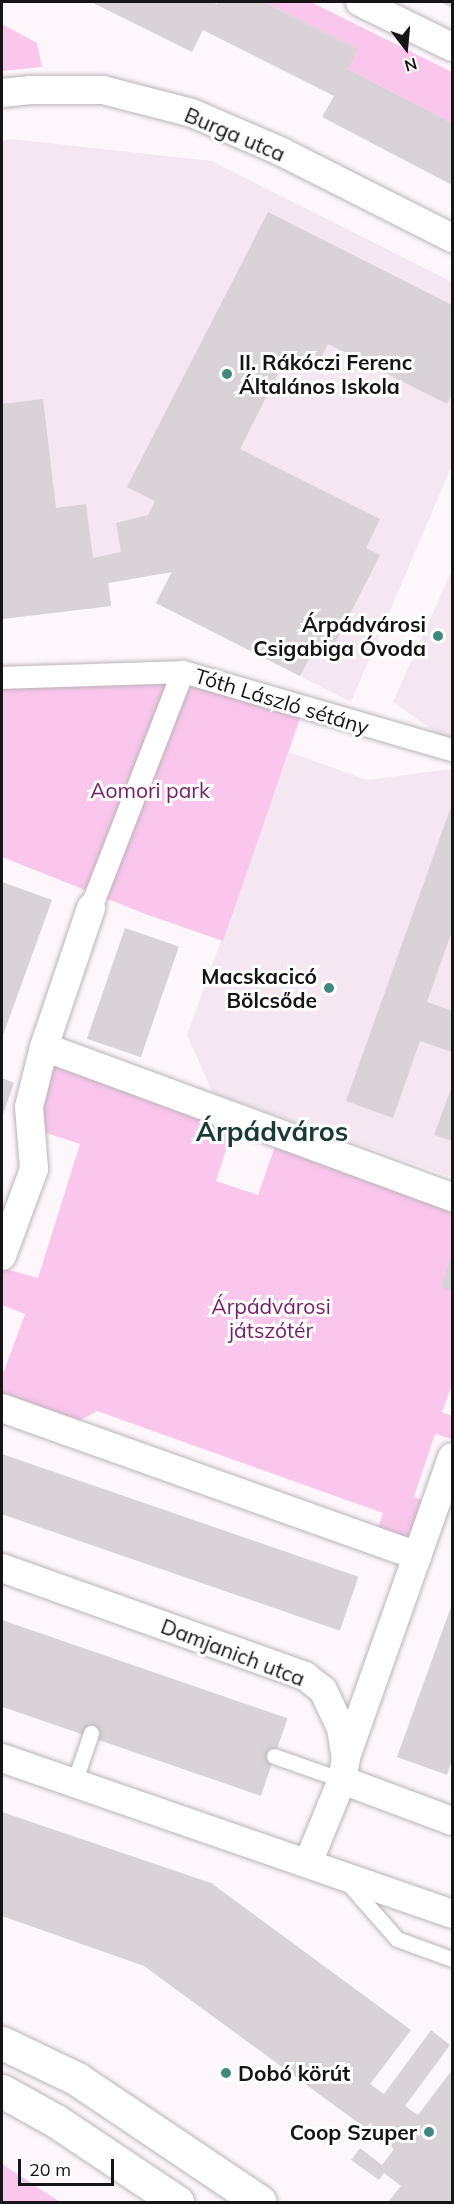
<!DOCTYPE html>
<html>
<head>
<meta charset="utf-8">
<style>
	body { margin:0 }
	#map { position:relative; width:454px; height:2204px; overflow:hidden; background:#fdf6fb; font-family:Mulish,sans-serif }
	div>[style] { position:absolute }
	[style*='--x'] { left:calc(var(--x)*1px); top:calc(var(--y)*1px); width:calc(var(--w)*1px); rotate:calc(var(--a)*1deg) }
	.built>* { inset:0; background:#f4e7f1 }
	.green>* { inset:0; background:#fac6ec }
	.building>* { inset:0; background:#d9d2d7; transform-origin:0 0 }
	.roads { filter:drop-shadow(0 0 2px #bab4b8) drop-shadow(0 0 2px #bab4b8) }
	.service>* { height:15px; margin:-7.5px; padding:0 7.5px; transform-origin:7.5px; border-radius:7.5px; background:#fff }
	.pedestrian>* { height:22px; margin:-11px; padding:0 11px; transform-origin:11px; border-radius:11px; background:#fff }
	.minor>* { height:28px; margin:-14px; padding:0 14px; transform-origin:14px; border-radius:14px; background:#fff }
	.tertiary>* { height:33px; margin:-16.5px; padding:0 16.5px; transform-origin:16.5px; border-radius:16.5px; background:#fff }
	.dots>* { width:16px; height:16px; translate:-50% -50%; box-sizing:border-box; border:3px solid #fff; border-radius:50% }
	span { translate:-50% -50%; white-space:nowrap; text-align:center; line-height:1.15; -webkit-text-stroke:6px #fff; paint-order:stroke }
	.street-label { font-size:21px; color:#161416 }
	.poi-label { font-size:21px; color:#161416; font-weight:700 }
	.left { translate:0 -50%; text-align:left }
	.right { translate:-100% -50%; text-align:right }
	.park-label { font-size:21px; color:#741d65 }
	.district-label { font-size:27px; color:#193a37; font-weight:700 }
	.frame { position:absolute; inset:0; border:3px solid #161416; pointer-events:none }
	.north { position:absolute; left:376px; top:18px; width:60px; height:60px; -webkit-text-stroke:4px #fff; paint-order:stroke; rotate:164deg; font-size:16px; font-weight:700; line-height:24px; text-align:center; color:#161416 }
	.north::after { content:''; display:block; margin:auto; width:21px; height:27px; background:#161416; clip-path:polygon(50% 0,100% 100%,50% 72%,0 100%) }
	.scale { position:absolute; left:18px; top:2159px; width:96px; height:27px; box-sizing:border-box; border:3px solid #161416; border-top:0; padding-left:8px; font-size:18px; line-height:21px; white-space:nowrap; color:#161416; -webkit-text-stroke:4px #fff; paint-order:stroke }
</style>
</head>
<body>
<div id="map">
	<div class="built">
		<i style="clip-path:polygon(10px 139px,212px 161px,452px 282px,452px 465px,351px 702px,156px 603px,171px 572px,109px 583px,111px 606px,2px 619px,2px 141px)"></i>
		<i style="clip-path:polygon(452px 570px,452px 737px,444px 738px,393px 702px)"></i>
		<i style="clip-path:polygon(289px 752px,367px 780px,452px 769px,452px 1177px,213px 1093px,187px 1035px)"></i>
	</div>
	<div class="green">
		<i style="clip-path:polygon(264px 2px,311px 2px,452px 72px,452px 123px,348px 69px,357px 49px)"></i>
		<i style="clip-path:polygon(2px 24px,37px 43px,42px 67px,2px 71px)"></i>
		<i style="clip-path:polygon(183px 672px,304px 707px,223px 941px,148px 915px,2px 857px,2px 678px)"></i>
		<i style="clip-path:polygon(44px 1047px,236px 1119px,216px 1181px,258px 1195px,279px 1135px,452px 1197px,452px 1385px,442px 1412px,452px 1416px,452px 1439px,435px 1434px,414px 1497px,435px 1505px,417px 1556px,374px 1540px,383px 1513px,97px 1411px,63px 1430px,2px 1408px,2px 1376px,25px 1314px,2px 1305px,2px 1268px,38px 1278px,80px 1144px,31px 1128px)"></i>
		<i style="clip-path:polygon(2px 2164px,60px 2202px,2px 2202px)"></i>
	</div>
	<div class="building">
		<i style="clip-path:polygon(91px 2px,212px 2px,217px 4px,218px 2px,264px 2px,358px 49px,348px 69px,452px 123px,452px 185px,322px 117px,334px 96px,203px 30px,192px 52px)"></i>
		<i style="clip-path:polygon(440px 2px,452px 2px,452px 8px)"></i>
		<i style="clip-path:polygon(268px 212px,452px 305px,452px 394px,447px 404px,328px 344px,321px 358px,306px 350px,299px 365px,286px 358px,240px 449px,380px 519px,366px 548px,380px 555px,328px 657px,314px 650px,300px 676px,156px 603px,172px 572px,108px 583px,111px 606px,2px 619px,2px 404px,43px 399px,56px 508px,86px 504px,93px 558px,121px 552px,116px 523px,148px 515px,155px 501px,127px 487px)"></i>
		<i style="clip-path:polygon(452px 804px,452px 931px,427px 1002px,452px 1011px,452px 1052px,420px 1041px,393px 1118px,346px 1101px)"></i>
		<i style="clip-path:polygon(2px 882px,52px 900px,2px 1038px)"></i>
		<i style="left:125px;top:928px;width:57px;height:117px;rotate:19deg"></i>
		<i style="clip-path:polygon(2px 1078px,14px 1083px,2px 1117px)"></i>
		<i style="clip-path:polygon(452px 1086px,452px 1141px,434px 1135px)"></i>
		<i style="clip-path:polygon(450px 1260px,452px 1261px,452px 1291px,441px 1287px)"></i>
		<i style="left:2px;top:1454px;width:377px;height:57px;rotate:19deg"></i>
		<i style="clip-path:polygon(452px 1604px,452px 1759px,447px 1775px,397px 1757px)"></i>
		<i style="left:2px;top:1620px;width:302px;height:82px;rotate:19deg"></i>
		<i style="clip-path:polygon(2px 1812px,211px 1883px,411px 2030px,370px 2084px,384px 2094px,431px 2030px,450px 2045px,405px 2106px,418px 2115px,452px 2070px,452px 2202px,388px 2202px,401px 2186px,384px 2173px,379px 2180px,351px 2160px,360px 2148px,382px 2165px,394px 2149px,144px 1966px,2px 1916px)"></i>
	</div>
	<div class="roads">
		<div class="service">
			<i style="--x:274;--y:1756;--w:72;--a:19.4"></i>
			<i style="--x:74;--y:1783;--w:53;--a:-71.2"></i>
			<i style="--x:347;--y:1882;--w:76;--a:48.7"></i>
			<i style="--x:397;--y:1939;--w:59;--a:20"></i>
		</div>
		<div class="pedestrian">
			<i style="--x:2;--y:678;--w:181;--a:-1.9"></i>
			<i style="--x:183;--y:672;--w:280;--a:16.2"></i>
			<i style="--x:91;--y:908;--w:253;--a:-68.7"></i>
		</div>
		<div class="minor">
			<i style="--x:360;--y:2;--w:102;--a:26.1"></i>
			<i style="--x:2;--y:93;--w:29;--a:-6"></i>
			<i style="--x:31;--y:90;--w:72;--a:0"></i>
			<i style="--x:103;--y:90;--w:92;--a:14.5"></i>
			<i style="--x:192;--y:113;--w:98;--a:23.4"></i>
			<i style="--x:282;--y:152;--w:191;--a:26.8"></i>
			<i style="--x:44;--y:1047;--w:435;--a:20.2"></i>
			<i style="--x:2;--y:1256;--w:93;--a:-69.8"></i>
			<i style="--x:34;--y:1169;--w:62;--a:-94.6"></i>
			<i style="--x:29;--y:1107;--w:62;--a:-76"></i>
			<i style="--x:44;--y:1047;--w:147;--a:-71.3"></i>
			<i style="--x:2;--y:1408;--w:441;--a:19.6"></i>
			<i style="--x:2;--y:1568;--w:322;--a:19.6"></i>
			<i style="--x:305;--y:1676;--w:23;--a:38"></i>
			<i style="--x:323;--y:1690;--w:42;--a:64.7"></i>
			<i style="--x:341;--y:1728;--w:30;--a:81"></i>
			<i style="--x:346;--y:1758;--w:22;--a:100"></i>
			<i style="--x:342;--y:1780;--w:90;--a:112.3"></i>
			<i style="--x:346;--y:1757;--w:318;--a:-70.5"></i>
			<i style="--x:2;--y:1758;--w:476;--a:19.1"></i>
			<i style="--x:342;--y:1780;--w:117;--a:20.4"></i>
		</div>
		<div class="tertiary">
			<i style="--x:2;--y:2043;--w:83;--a:25.6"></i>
			<i style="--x:77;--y:2079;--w:220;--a:33.9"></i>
			<i style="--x:2;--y:2091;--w:62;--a:29.1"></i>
			<i style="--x:56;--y:2121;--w:146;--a:33.8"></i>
		</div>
	</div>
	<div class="dots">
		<i style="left:227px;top:374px;background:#418880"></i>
		<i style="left:438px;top:636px;background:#418880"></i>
		<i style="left:329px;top:988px;background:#418880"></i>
		<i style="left:226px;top:2073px;background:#418880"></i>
		<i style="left:429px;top:2132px;background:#418880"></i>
	</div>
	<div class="street-label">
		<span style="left:235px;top:134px;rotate:23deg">Burga utca</span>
		<span style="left:282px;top:701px;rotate:17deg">Tóth László sétány</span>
		<span style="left:233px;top:1652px;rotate:21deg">Damjanich utca</span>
	</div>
	<div class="poi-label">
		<span class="left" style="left:239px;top:374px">II. Rákóczi Ferenc<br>Általános Iskola</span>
		<span class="right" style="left:426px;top:636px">Árpádvárosi<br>Csigabiga Óvoda</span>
		<span class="right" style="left:317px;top:988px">Macskacicó<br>Bölcsőde</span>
		<span class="left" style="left:238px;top:2073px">Dobó körút</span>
		<span class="right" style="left:417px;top:2132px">Coop Szuper</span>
	</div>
	<div class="park-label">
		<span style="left:150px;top:790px">Aomori park</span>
		<span style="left:271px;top:1318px">Árpádvárosi<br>játszótér</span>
	</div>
	<div class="district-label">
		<span style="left:272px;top:1132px">Árpádváros</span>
	</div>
	<div class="frame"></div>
	<div class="north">N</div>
	<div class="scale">20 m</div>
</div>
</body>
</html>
